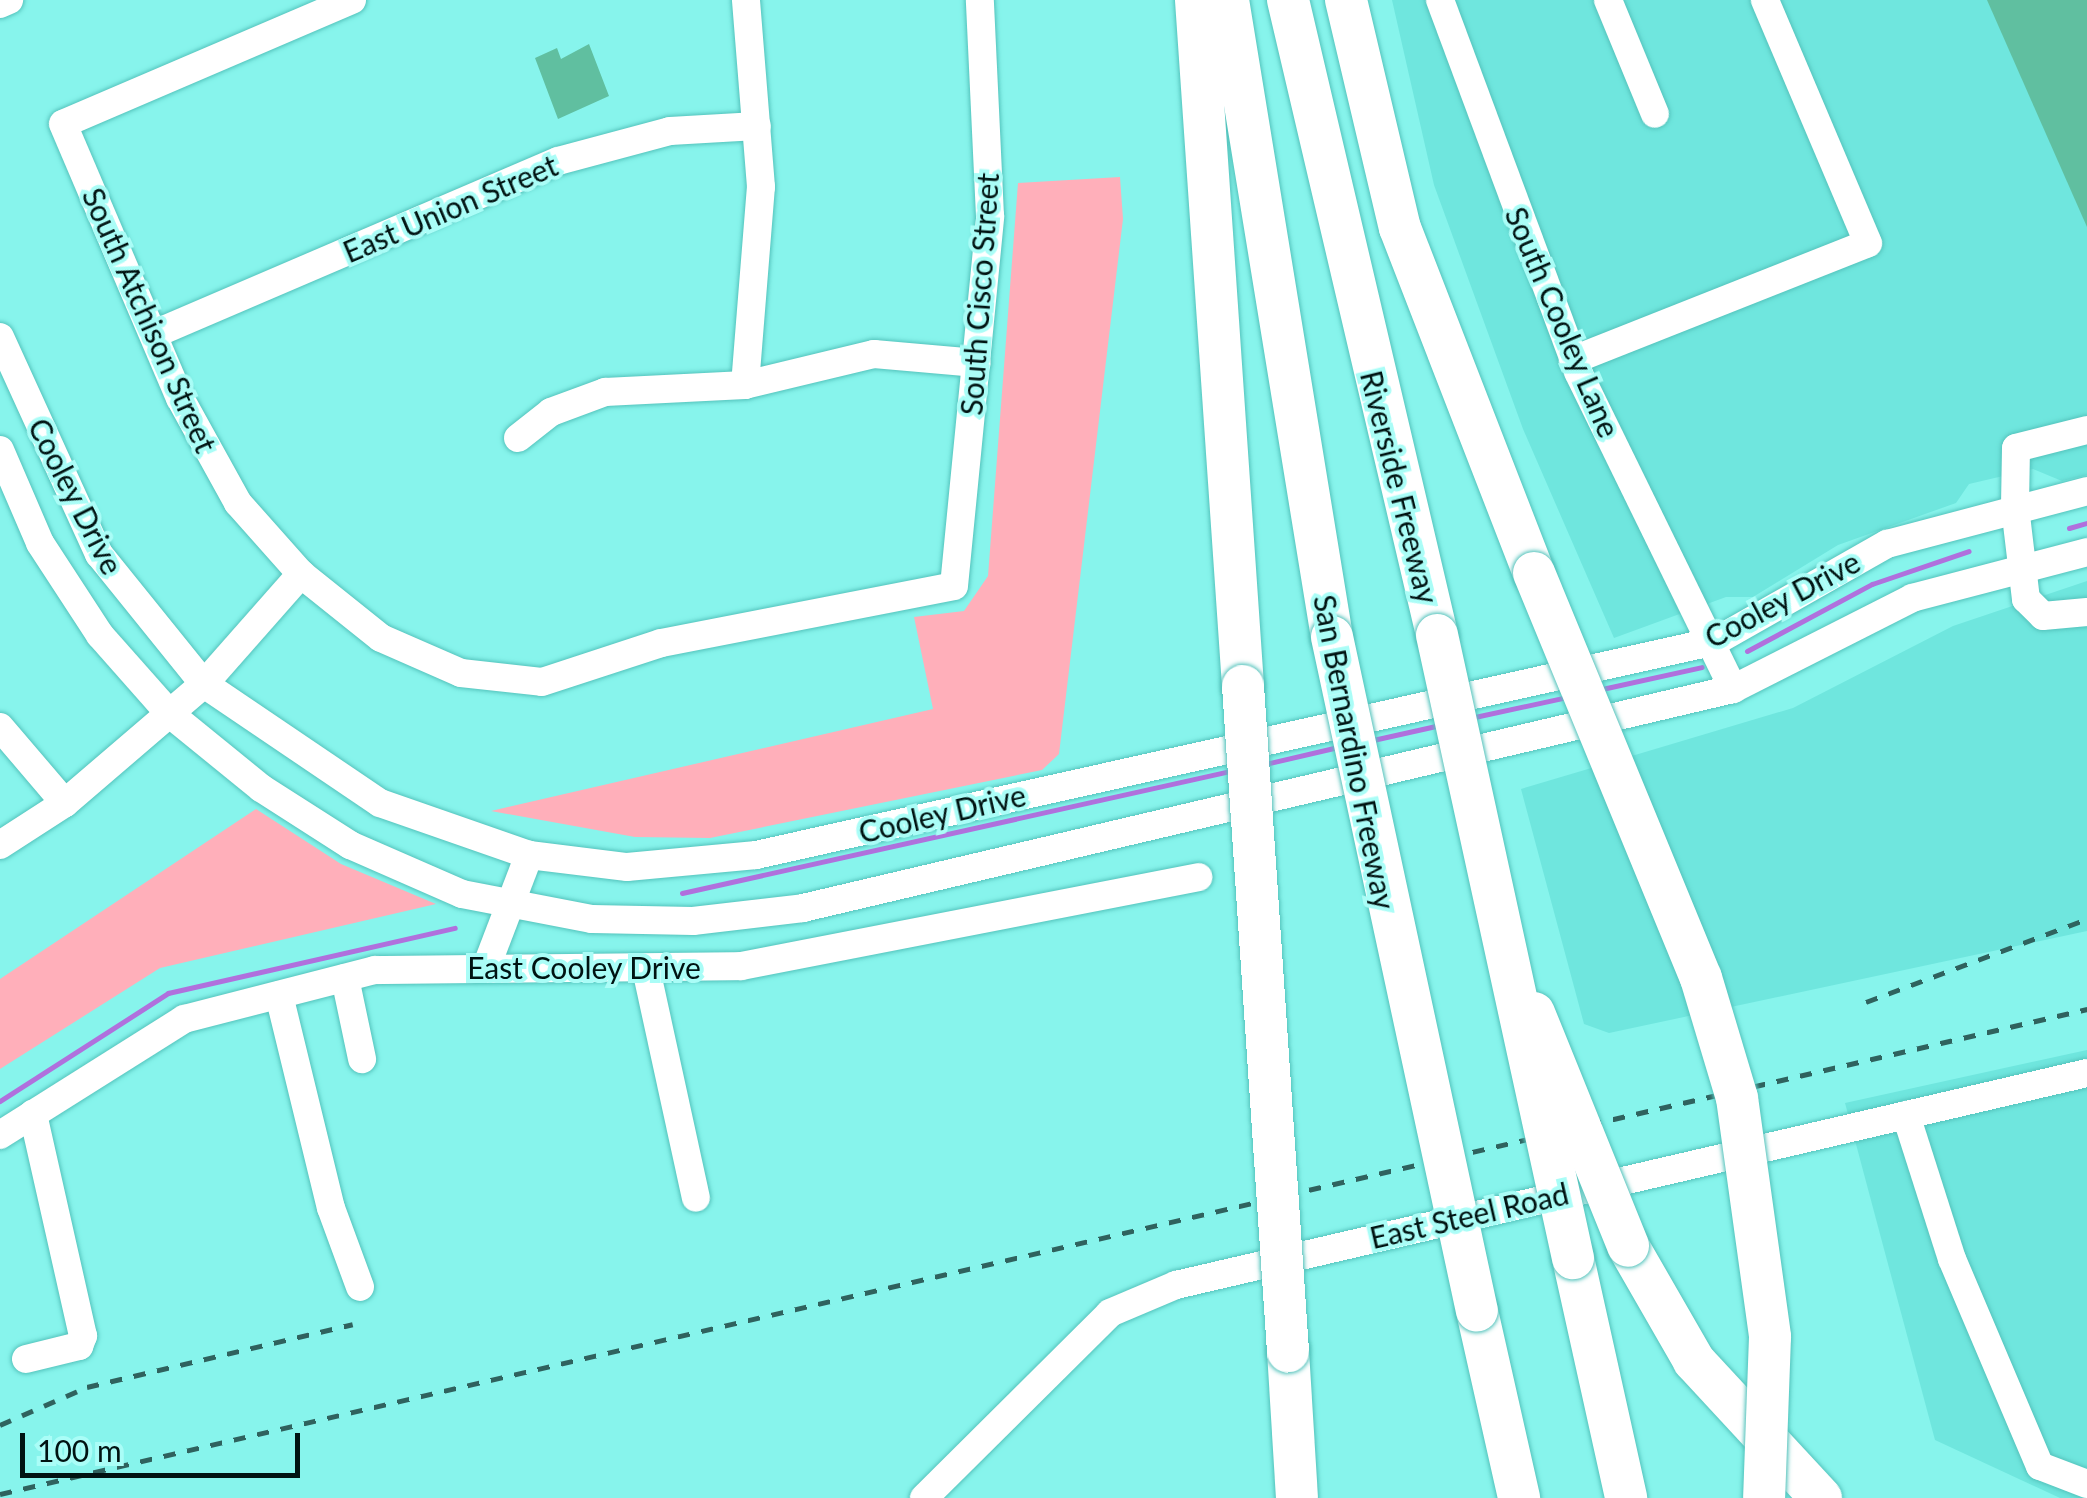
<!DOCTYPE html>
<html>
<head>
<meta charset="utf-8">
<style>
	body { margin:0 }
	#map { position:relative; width:2087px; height:1498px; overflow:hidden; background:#87f4ec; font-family:Lato,sans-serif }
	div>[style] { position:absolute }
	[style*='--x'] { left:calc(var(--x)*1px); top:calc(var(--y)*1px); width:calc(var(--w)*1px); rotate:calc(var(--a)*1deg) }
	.built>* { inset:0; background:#6fe6de }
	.green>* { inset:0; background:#ffafba }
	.stream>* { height:5px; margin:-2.5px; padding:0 2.5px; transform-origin:2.5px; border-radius:2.5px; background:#b070dd }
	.building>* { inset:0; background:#60bfa0 }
	.roads { filter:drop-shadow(0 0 2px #54c3bc) drop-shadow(0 0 2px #54c3bc) }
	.minor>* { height:28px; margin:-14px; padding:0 14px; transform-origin:14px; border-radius:14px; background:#fff }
	.highway>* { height:42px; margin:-21px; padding:0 21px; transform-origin:21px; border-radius:21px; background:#fff }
	.rail>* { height:5px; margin-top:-2.5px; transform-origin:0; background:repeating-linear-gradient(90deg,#2f625e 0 12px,transparent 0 24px) }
	.bridges { filter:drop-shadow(0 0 2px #54c3bc) drop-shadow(0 0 2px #54c3bc) }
	.highway-bridge>* { height:42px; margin:-21px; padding:0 21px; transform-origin:21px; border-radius:21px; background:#fff }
	span { translate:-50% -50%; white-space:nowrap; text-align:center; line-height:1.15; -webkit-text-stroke:8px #aafdf7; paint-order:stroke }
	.street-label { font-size:30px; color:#001312 }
	.scale { position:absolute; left:20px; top:1433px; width:280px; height:45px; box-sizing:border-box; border:5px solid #001312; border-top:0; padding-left:12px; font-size:30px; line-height:35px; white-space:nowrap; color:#001312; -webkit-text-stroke:8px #aafdf7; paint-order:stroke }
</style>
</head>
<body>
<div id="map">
	<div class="built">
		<i style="clip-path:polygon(1392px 0,2087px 0,2087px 475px,2062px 481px,2033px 469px,1969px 484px,1956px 503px,1838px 545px,1753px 597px,1726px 597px,1614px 638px,1523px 429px,1434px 185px)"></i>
		<i style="clip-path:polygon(2087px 581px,2087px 931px,1609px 1033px,1584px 1024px,1521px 789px,1793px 708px,1953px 626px)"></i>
		<i style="clip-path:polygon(2087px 1050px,2087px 1498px,2060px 1498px,1935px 1440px,1845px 1103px)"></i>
	</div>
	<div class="green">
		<i style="clip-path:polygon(1120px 177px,1123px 219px,1059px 754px,1042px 770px,710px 838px,635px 837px,491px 811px,933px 709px,914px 617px,964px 611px,988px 576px,1018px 183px)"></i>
		<i style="clip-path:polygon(256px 809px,341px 864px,436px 904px,160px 968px,0 1069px,0 979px)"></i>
	</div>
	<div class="stream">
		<i style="--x:2069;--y:528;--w:19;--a:-16"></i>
		<i style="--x:1747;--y:651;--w:142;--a:-28.2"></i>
		<i style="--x:1872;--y:584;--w:102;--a:-18.8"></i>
		<i style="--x:1602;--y:689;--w:102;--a:-12.4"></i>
		<i style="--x:1470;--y:718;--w:99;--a:-12.2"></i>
		<i style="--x:1373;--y:740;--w:69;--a:-12.6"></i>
		<i style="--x:1265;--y:764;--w:75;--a:-13.1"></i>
		<i style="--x:682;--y:893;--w:561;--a:-12.55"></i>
		<i style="--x:0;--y:1101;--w:200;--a:-32.7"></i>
		<i style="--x:168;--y:993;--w:294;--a:-12.8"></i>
	</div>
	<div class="building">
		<i style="clip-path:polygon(1987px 0,2087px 0,2087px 227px)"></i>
		<i style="clip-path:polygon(589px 44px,609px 96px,558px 119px,535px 58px,557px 48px,561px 59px)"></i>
	</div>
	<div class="roads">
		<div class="minor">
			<i style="--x:352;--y:0;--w:314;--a:156.8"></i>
			<i style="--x:63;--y:124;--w:298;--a:66.9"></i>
			<i style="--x:180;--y:398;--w:120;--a:61.1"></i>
			<i style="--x:238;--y:503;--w:95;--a:48.4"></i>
			<i style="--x:301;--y:574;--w:102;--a:38.7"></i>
			<i style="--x:381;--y:638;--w:87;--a:23.6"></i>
			<i style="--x:461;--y:673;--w:81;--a:6.3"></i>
			<i style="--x:542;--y:682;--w:125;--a:-18.1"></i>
			<i style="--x:661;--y:643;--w:298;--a:-11"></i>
			<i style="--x:954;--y:586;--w:372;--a:-84.4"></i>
			<i style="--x:990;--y:216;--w:216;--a:-92.7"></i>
			<i style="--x:1440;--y:0;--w:397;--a:69.6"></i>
			<i style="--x:1578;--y:372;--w:353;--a:63.9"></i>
			<i style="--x:1608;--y:0;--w:123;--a:67.6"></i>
			<i style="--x:0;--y:4;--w:10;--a:-24"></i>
			<i style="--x:154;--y:334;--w:439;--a:-23.2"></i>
			<i style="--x:558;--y:161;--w:116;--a:-15"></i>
			<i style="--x:670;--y:131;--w:87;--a:-3.3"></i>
			<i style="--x:0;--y:337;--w:239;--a:65.5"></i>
			<i style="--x:99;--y:554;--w:167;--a:51.1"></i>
			<i style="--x:204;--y:684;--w:212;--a:34.1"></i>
			<i style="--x:380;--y:803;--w:158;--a:19.2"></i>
			<i style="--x:529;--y:855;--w:99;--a:7"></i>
			<i style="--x:627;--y:867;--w:130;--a:-5.3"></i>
			<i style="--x:756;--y:855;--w:984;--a:-12.57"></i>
			<i style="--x:1716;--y:641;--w:197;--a:-29.6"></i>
			<i style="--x:1887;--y:544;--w:207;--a:-14.8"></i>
			<i style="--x:1573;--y:360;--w:317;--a:-21.6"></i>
			<i style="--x:1868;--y:243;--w:264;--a:-113"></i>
			<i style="--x:745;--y:385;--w:199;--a:-85.4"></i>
			<i style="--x:761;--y:187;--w:188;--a:-94.6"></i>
			<i style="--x:2087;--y:430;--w:73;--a:165.8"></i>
			<i style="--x:2016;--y:448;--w:59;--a:91"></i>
			<i style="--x:2015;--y:507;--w:93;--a:83.2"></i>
			<i style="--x:2026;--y:599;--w:24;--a:45"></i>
			<i style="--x:2043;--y:616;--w:44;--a:-5.2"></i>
			<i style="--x:518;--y:438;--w:42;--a:-38.2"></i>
			<i style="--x:551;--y:412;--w:58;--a:-20.3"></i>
			<i style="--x:605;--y:392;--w:140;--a:-2.9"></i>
			<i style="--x:745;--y:385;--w:133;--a:-13.5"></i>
			<i style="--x:874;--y:354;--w:103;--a:5"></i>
			<i style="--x:0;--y:450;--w:101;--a:66.7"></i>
			<i style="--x:40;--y:543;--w:110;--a:56.9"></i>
			<i style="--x:100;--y:635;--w:106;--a:48.5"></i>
			<i style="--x:170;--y:714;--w:117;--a:39.1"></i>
			<i style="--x:261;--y:788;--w:106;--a:32.6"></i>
			<i style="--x:350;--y:845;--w:122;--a:23.6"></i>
			<i style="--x:462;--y:894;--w:132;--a:10.9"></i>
			<i style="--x:592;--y:919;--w:101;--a:1.1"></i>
			<i style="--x:693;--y:921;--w:111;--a:-6.7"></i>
			<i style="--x:803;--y:908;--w:955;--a:-13.25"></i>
			<i style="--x:1733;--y:689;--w:201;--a:-26.9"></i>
			<i style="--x:1912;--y:598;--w:181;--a:-14.7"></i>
			<i style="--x:0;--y:727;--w:100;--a:49.5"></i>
			<i style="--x:0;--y:845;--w:77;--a:-32.9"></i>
			<i style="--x:65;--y:803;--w:183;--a:-40.6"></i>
			<i style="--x:204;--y:684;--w:147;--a:-48.6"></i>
			<i style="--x:487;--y:965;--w:118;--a:-69.1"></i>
			<i style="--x:646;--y:969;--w:234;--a:77.7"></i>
			<i style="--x:345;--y:978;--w:83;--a:78.1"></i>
			<i style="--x:279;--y:995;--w:219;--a:76.3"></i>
			<i style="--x:331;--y:1208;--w:84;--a:69.8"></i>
			<i style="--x:1906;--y:1115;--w:151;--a:72.3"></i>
			<i style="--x:1952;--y:1259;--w:225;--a:67"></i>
			<i style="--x:2040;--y:1466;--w:50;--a:21"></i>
			<i style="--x:0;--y:1135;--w:218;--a:-32.2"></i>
			<i style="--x:184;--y:1019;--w:197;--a:-14.4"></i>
			<i style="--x:375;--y:970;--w:366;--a:-0.6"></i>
			<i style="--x:741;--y:966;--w:466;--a:-11"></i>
			<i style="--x:26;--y:1359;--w:55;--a:-13.8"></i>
			<i style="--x:79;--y:1346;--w:11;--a:-68"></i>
			<i style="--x:83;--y:1336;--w:228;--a:-102.7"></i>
			<i style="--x:924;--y:1498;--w:262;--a:-44.8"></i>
			<i style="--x:1110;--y:1313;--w:72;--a:-23"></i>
			<i style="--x:1176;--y:1285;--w:935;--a:-13.1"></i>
		</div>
		<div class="highway">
			<i style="--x:1196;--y:0;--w:688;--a:86.08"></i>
			<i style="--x:1228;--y:0;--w:645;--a:80.73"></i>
			<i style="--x:1288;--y:0;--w:652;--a:76.79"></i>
			<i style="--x:1346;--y:0;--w:234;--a:76.7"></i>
			<i style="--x:1400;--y:228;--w:370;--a:68.8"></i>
			<i style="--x:1628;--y:1246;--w:133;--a:60.1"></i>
			<i style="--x:1694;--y:1361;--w:187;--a:47.2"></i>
			<i style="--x:1573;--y:1258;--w:246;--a:77.5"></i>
			<i style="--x:1477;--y:1311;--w:192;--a:77.3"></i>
			<i style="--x:1288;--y:1351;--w:147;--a:86.5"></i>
		</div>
	</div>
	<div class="rail">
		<i style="--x:1866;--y:1002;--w:236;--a:-20.6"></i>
		<i style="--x:0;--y:1425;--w:95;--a:-23.6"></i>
		<i style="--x:87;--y:1387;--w:273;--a:-13.3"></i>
		<i style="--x:0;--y:1494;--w:2143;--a:-13.08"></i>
	</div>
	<div class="bridges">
		<div class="highway-bridge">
			<i style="--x:1534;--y:573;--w:438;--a:67.6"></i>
			<i style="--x:1701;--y:978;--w:125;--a:73.3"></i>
			<i style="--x:1737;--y:1098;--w:241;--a:82.1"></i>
			<i style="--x:1770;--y:1337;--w:161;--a:92.1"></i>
			<i style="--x:1437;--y:635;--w:638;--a:77.69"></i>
			<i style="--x:1332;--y:637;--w:689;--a:77.86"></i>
			<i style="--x:1243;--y:686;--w:667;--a:86.13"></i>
			<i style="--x:1534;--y:1013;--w:251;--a:68"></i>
		</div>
	</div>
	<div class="street-label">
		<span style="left:450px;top:208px;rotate:-23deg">East Union Street</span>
		<span style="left:979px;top:294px;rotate:-86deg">South Cisco Street</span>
		<span style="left:150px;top:320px;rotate:66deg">South Atchison Street</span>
		<span style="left:1563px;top:322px;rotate:67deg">South Cooley Lane</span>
		<span style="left:1400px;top:487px;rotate:76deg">Riverside Freeway</span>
		<span style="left:76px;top:496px;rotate:63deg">Cooley Drive</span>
		<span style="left:1782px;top:599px;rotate:-28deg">Cooley Drive</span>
		<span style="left:1355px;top:752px;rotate:79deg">San Bernardino Freeway</span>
		<span style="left:942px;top:813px;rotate:-13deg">Cooley Drive</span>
		<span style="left:584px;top:967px">East Cooley Drive</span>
		<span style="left:1469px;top:1215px;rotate:-13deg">East Steel Road</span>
	</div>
	<div class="scale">100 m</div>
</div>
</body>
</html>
